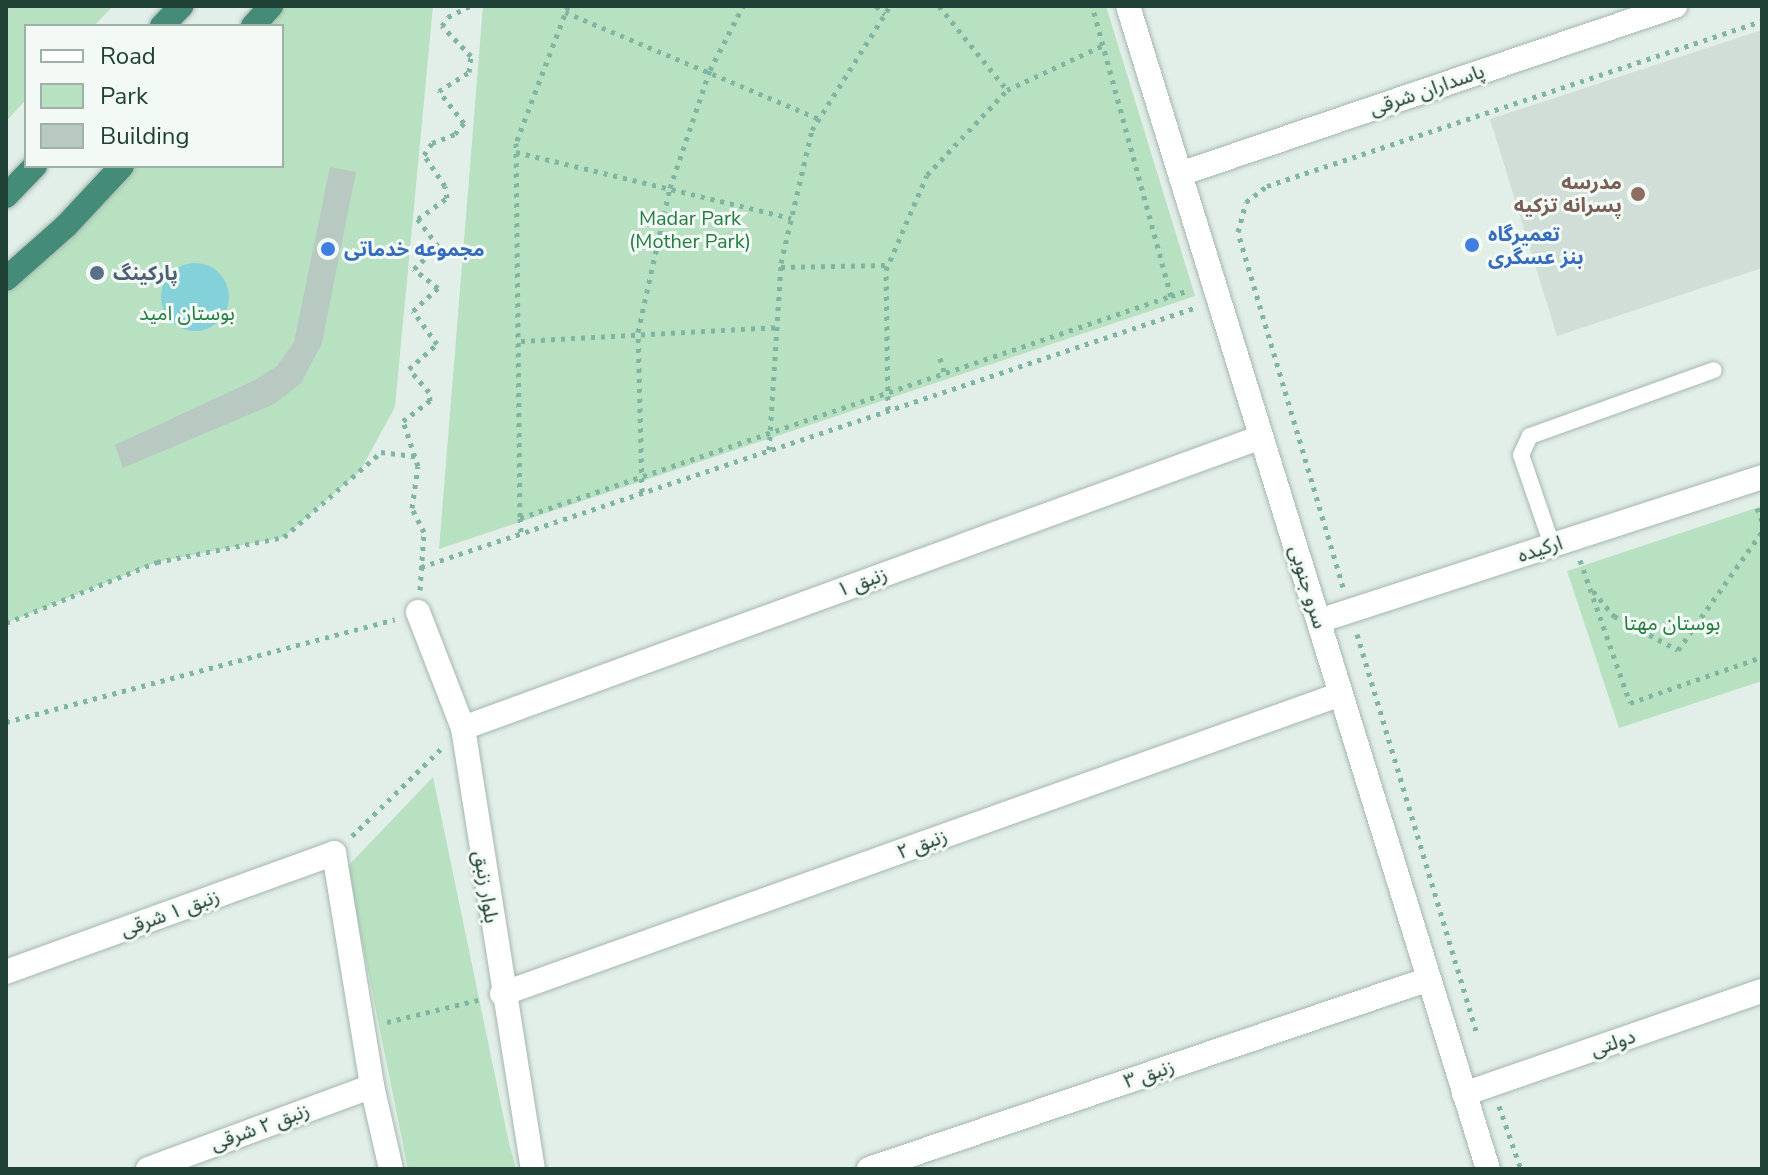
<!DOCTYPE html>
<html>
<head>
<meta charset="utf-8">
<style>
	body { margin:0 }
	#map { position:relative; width:1768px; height:1175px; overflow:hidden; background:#e2eee8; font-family:"Nunito Sans","Noto Sans Arabic",sans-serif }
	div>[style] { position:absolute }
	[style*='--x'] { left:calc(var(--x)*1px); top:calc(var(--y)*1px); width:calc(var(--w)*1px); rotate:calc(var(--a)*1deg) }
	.built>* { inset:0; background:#d0ded7 }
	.green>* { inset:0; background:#b8e1c1 }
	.water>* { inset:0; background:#84d1d9 }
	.round { border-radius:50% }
	.building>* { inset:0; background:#b7c9c1 }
	.path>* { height:5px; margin-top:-2.5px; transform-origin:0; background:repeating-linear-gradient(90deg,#7fb5a1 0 4px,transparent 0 10px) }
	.roads { filter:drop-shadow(0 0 2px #a4b7af) drop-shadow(0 0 2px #a4b7af) }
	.service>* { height:16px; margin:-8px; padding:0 8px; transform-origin:8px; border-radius:8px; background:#fff }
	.minor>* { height:24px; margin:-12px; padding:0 12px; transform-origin:12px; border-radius:12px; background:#fff }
	.tertiary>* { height:24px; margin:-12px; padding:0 12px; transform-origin:12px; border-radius:12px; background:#fff }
	.trunk>* { height:24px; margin:-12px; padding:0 12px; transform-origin:12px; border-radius:12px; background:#448c78 }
	.dots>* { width:22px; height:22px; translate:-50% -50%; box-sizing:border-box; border:4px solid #f3faf6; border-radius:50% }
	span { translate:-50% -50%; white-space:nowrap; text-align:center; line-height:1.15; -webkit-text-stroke:6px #f3faf6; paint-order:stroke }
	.street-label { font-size:20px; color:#204136 }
	.education-label { font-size:20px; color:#785e54; font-weight:700 }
	.right { translate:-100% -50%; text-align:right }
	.park-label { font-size:20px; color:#257d42 }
	.shop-label { font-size:20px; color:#366cbe; font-weight:700 }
	.left { translate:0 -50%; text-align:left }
	.service-label { font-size:20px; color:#4e5e75; font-weight:700 }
	.frame { position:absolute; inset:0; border:8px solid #204136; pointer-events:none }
	.legend { position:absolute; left:24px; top:24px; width:260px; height:144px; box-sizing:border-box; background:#f3faf6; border:2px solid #9fb0a9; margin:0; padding:10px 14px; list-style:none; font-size:24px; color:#204136 }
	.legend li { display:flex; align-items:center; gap:16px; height:40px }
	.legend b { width:40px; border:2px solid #9fb0a9 }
</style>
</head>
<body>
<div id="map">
	<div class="built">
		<i style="clip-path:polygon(1762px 30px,1762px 268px,1557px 336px,1490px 119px)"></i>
	</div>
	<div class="green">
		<i style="clip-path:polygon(6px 6px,113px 6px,94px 26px,26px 26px,26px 100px,6px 121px)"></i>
		<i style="clip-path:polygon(271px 6px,433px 6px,395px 407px,360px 471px,284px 537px,157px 562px,6px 623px,6px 279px,122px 166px,282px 166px,282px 26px,253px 26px)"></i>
		<i style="clip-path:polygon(483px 6px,1106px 6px,1195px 296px,439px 549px)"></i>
		<i style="clip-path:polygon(1762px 506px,1762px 681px,1619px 728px,1567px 571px)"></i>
		<i style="clip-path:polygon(433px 777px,509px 1143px,516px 1169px,408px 1169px,347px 867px)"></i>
	</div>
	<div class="water">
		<i class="round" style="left:161px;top:263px;width:68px;height:68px"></i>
	</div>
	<div class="building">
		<i style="clip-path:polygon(330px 167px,356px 172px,322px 343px,301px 383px,274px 404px,123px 468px,115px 445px,255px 380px,277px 366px,294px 342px)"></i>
	</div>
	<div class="path">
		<i style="--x:568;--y:6;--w:147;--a:110.8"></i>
		<i style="--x:516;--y:143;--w:375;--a:89.4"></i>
		<i style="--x:520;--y:518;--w:688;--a:-18.83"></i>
		<i style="--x:1171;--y:296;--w:301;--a:-105.2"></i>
		<i style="--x:876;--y:6;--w:12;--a:42"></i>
		<i style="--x:939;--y:6;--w:108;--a:51"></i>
		<i style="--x:565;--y:12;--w:276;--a:22.8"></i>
		<i style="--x:516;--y:152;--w:283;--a:13.5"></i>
		<i style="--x:781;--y:267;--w:107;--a:-1.1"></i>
		<i style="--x:1171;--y:296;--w:19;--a:-18"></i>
		<i style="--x:521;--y:341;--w:255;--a:-3.1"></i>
		<i style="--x:940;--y:358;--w:17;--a:73"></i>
		<i style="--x:888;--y:410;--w:140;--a:-90.8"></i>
		<i style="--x:886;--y:270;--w:103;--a:-66.7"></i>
		<i style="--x:927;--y:175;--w:117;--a:-46.7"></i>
		<i style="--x:1007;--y:90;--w:109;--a:-24.9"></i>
		<i style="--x:769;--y:450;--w:187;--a:-86.3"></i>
		<i style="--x:781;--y:263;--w:137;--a:-76.9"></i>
		<i style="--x:812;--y:130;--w:146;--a:-57.8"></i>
		<i style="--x:642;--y:492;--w:160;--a:-91.4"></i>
		<i style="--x:638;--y:332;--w:148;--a:-77.5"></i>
		<i style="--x:670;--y:188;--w:125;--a:-71.3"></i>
		<i style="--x:710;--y:70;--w:72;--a:-62.7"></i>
		<i style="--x:1757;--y:508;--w:15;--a:70"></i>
		<i style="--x:520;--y:518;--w:15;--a:86"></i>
		<i style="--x:1580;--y:560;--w:151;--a:70.7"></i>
		<i style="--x:1630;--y:703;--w:140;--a:-19.2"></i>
		<i style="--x:421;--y:567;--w:815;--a:-18.52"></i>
		<i style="--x:1343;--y:587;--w:370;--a:-106.5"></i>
		<i style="--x:1238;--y:232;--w:31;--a:-75"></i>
		<i style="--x:1246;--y:202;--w:26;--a:-37"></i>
		<i style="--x:1267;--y:186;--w:522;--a:-18.43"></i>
		<i style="--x:420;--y:590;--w:58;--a:-86.1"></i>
		<i style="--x:424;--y:532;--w:27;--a:-117"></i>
		<i style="--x:412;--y:508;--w:42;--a:-81.9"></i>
		<i style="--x:418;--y:466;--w:47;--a:-108.4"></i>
		<i style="--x:403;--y:421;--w:34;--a:-37"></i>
		<i style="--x:430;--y:401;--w:9;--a:-96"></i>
		<i style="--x:429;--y:392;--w:30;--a:-131"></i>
		<i style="--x:409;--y:369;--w:38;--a:-42"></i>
		<i style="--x:437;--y:344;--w:41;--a:-126"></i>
		<i style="--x:413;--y:311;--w:34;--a:-43"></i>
		<i style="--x:438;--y:288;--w:31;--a:-142"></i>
		<i style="--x:414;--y:269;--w:33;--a:-44"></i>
		<i style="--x:438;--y:246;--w:34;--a:-127"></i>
		<i style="--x:418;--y:219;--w:36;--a:-36"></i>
		<i style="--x:447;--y:198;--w:12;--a:-99"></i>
		<i style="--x:445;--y:186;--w:37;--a:-124"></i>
		<i style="--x:424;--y:155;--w:14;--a:-56"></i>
		<i style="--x:432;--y:143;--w:25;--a:-21"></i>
		<i style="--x:455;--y:134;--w:14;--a:-51"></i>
		<i style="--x:464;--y:123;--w:41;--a:-128"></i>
		<i style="--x:439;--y:91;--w:36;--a:-32"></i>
		<i style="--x:469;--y:72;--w:16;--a:-83"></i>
		<i style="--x:471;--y:56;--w:42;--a:-134"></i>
		<i style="--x:442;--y:26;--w:11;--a:-56"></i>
		<i style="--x:448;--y:17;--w:25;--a:-27"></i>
		<i style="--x:1593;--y:591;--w:33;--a:50"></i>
		<i style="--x:1614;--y:616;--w:72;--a:28"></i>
		<i style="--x:1678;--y:650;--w:145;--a:-54.6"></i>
		<i style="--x:6;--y:623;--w:163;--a:-22"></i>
		<i style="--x:157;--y:562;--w:129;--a:-11.1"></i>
		<i style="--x:284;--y:537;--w:129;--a:-41.2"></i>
		<i style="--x:381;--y:452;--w:35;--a:7"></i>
		<i style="--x:1357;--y:634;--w:414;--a:73.3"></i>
		<i style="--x:6;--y:722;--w:402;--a:-14.8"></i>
		<i style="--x:352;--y:836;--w:126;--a:-44.4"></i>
		<i style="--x:387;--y:1022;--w:94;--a:-13.6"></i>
		<i style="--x:1499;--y:1106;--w:67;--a:70.8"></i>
	</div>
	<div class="roads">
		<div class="service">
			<i style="--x:1552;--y:545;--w:95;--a:-109"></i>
			<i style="--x:1521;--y:455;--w:21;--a:-65"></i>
			<i style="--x:1530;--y:436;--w:195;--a:-19.7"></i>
		</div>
		<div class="minor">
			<i style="--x:1319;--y:621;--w:466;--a:-18"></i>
			<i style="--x:463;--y:728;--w:849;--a:-20.03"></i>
			<i style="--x:6;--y:972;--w:349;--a:-19.9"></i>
			<i style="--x:502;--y:994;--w:891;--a:-19.68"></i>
			<i style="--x:1464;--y:1094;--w:315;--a:-19.1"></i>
			<i style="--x:148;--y:1169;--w:239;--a:-20.3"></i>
			<i style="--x:869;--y:1169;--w:591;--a:-18.74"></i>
		</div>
		<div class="tertiary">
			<i style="--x:1128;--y:6;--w:1217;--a:72.8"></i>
			<i style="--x:1180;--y:174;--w:523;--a:-18.75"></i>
			<i style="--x:418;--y:612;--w:124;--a:68.8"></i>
			<i style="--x:463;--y:728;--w:447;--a:81"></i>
			<i style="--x:334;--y:853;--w:236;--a:80.7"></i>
			<i style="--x:372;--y:1086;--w:85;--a:77.1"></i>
		</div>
		<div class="trunk">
			<i style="--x:162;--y:26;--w:28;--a:-46"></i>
			<i style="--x:253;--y:26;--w:27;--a:-48"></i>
			<i style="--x:6;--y:196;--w:42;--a:-46"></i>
			<i style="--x:6;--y:279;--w:80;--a:-41.5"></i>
			<i style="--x:66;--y:226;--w:82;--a:-47"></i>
		</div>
	</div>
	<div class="dots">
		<i style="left:1638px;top:194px;background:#8d6e63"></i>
		<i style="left:1472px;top:245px;background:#3f7fe0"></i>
		<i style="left:328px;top:249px;background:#3f7fe0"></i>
		<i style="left:97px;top:273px;background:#5c6f8a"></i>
	</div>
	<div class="street-label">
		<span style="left:1427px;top:90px;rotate:-19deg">پاسداران شرقی</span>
		<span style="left:1540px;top:549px;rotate:-18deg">ارکیده</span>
		<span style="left:862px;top:582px;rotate:-20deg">زنبق ۱</span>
		<span style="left:1308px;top:587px;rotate:73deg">سرو جنوبی</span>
		<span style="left:922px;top:844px;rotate:-20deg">زنبق ۲</span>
		<span style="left:486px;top:887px;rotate:81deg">بلوار زنبق</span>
		<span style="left:170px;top:913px;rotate:-20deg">زنبق ۱ شرقی</span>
		<span style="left:1613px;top:1043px;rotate:-19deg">دولتی</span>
		<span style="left:1149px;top:1074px;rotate:-19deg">زنبق ۳</span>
		<span style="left:260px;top:1127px;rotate:-20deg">زنبق ۲ شرقی</span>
	</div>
	<div class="education-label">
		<span class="right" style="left:1622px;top:194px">مدرسه<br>پسرانه تزکیه</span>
	</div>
	<div class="park-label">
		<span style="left:690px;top:230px">Madar Park<br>(Mother Park)</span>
		<span style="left:187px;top:313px">بوستان امید</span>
		<span style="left:1672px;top:623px">بوستان مهتا</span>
	</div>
	<div class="shop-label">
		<span class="left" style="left:1488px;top:246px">تعمیرگاه<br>بنز عسگری</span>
		<span class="left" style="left:344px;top:249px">مجموعه خدماتی</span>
	</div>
	<div class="service-label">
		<span class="left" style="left:113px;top:273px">پارکینگ</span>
	</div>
	<div class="frame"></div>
	<ul class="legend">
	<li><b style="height:10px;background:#fff"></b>Road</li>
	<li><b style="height:22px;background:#b8e1c1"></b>Park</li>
	<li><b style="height:22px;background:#b7c9c1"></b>Building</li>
	</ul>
</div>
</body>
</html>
